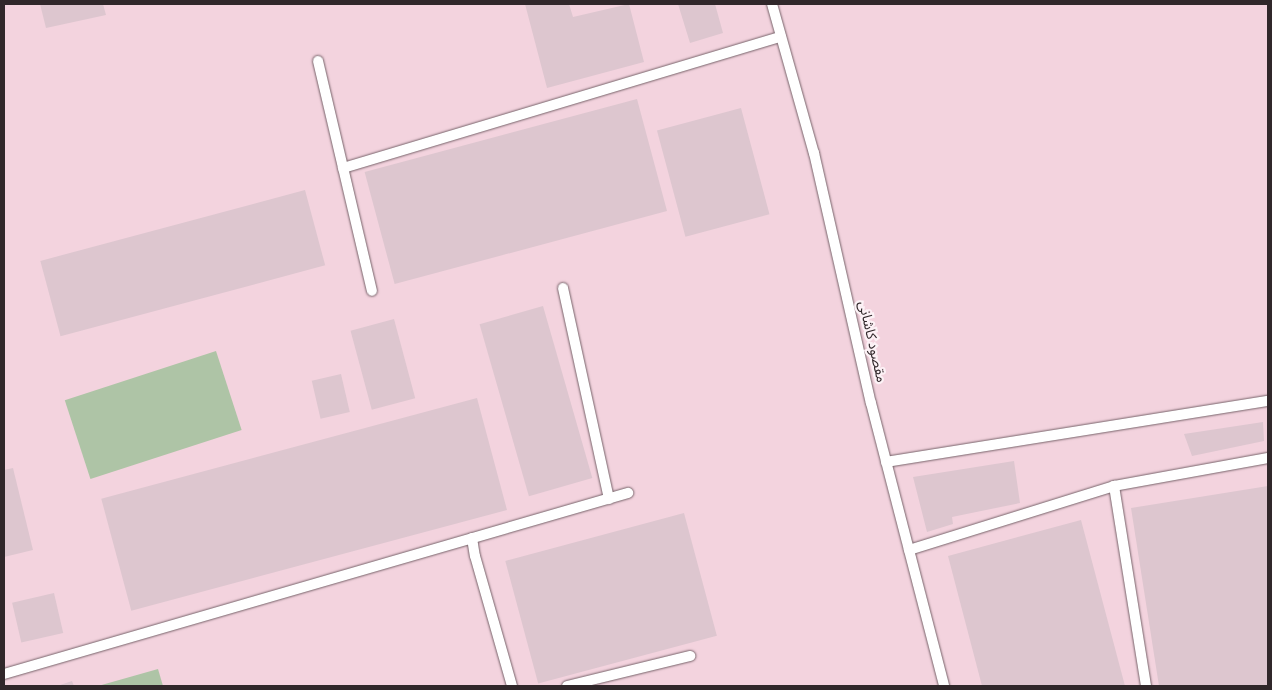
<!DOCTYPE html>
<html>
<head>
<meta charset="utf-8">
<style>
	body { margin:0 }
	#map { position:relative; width:1272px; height:690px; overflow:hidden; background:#f8e1e9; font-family:Overpass,"Noto Sans Arabic",sans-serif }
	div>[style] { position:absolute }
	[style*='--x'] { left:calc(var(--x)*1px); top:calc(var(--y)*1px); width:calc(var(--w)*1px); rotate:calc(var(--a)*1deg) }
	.built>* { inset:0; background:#f3d3de; transform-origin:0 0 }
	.green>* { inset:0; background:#aec4a6; transform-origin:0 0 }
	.building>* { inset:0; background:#ddc6cf; transform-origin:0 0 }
	.roads { filter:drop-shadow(0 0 1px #77636a) drop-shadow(0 0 1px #77636a) }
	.lane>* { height:10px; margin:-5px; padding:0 5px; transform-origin:5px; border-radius:5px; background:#fff }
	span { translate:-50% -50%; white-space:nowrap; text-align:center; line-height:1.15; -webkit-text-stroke:4.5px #fcf2f6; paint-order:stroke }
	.street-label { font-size:14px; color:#30272a }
	.frame { position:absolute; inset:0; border:5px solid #30272a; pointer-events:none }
</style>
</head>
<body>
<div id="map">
	<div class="built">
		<i style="left:4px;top:4px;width:1264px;height:682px"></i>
	</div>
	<div class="green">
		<i style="left:216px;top:351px;width:83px;height:159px;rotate:72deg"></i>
		<i style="clip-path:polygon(158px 669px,163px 686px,98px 686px)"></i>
	</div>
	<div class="building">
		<i style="clip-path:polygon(40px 4px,103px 4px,106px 15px,46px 28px)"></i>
		<i style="clip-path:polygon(525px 4px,569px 4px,573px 17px,629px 4px,644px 62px,547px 88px)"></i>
		<i style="clip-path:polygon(678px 4px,715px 4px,723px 33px,690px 43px)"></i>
		<i style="left:637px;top:99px;width:116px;height:282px;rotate:75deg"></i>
		<i style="left:741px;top:108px;width:110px;height:87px;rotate:75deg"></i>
		<i style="left:305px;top:190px;width:78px;height:274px;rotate:75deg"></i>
		<i style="left:543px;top:306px;width:179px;height:66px;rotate:74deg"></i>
		<i style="left:394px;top:319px;width:82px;height:45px;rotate:75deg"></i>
		<i style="left:341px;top:374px;width:39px;height:30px;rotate:77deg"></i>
		<i style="left:477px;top:398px;width:116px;height:389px;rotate:75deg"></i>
		<i style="clip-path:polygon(1263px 422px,1264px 441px,1192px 456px,1184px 434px)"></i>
		<i style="clip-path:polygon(1014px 461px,1020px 503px,952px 517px,953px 524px,927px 532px,913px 477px)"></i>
		<i style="clip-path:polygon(13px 468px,33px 550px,4px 557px,4px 470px)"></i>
		<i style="clip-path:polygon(1268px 486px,1268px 686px,1159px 686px,1131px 508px)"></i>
		<i style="left:684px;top:513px;width:127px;height:185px;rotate:75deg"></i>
		<i style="clip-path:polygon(1081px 520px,1125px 686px,982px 686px,948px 556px)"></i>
		<i style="left:54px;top:593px;width:41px;height:43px;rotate:77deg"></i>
		<i style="clip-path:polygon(72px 681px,74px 686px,57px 686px)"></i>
	</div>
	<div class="roads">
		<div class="lane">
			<i style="--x:772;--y:4;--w:155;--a:74.3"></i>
			<i style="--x:814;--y:153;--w:256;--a:77.2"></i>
			<i style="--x:871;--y:403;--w:292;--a:75.5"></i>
			<i style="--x:318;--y:61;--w:236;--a:76.8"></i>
			<i style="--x:343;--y:168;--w:457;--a:-16.7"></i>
			<i style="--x:563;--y:288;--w:216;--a:77.7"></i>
			<i style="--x:886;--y:462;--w:387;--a:-9.1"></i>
			<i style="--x:1114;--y:486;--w:203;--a:80.9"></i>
			<i style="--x:472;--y:538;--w:18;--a:81"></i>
			<i style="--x:475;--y:556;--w:135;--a:74.1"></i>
			<i style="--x:909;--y:550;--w:215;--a:-17.3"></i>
			<i style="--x:1114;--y:486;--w:157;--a:-10.3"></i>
			<i style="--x:4;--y:674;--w:650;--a:-16.18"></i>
			<i style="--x:567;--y:686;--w:127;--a:-13.7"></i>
		</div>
	</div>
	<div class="street-label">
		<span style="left:871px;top:342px;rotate:77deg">مقصود کاشانی</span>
	</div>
	<div class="frame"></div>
</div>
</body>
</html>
